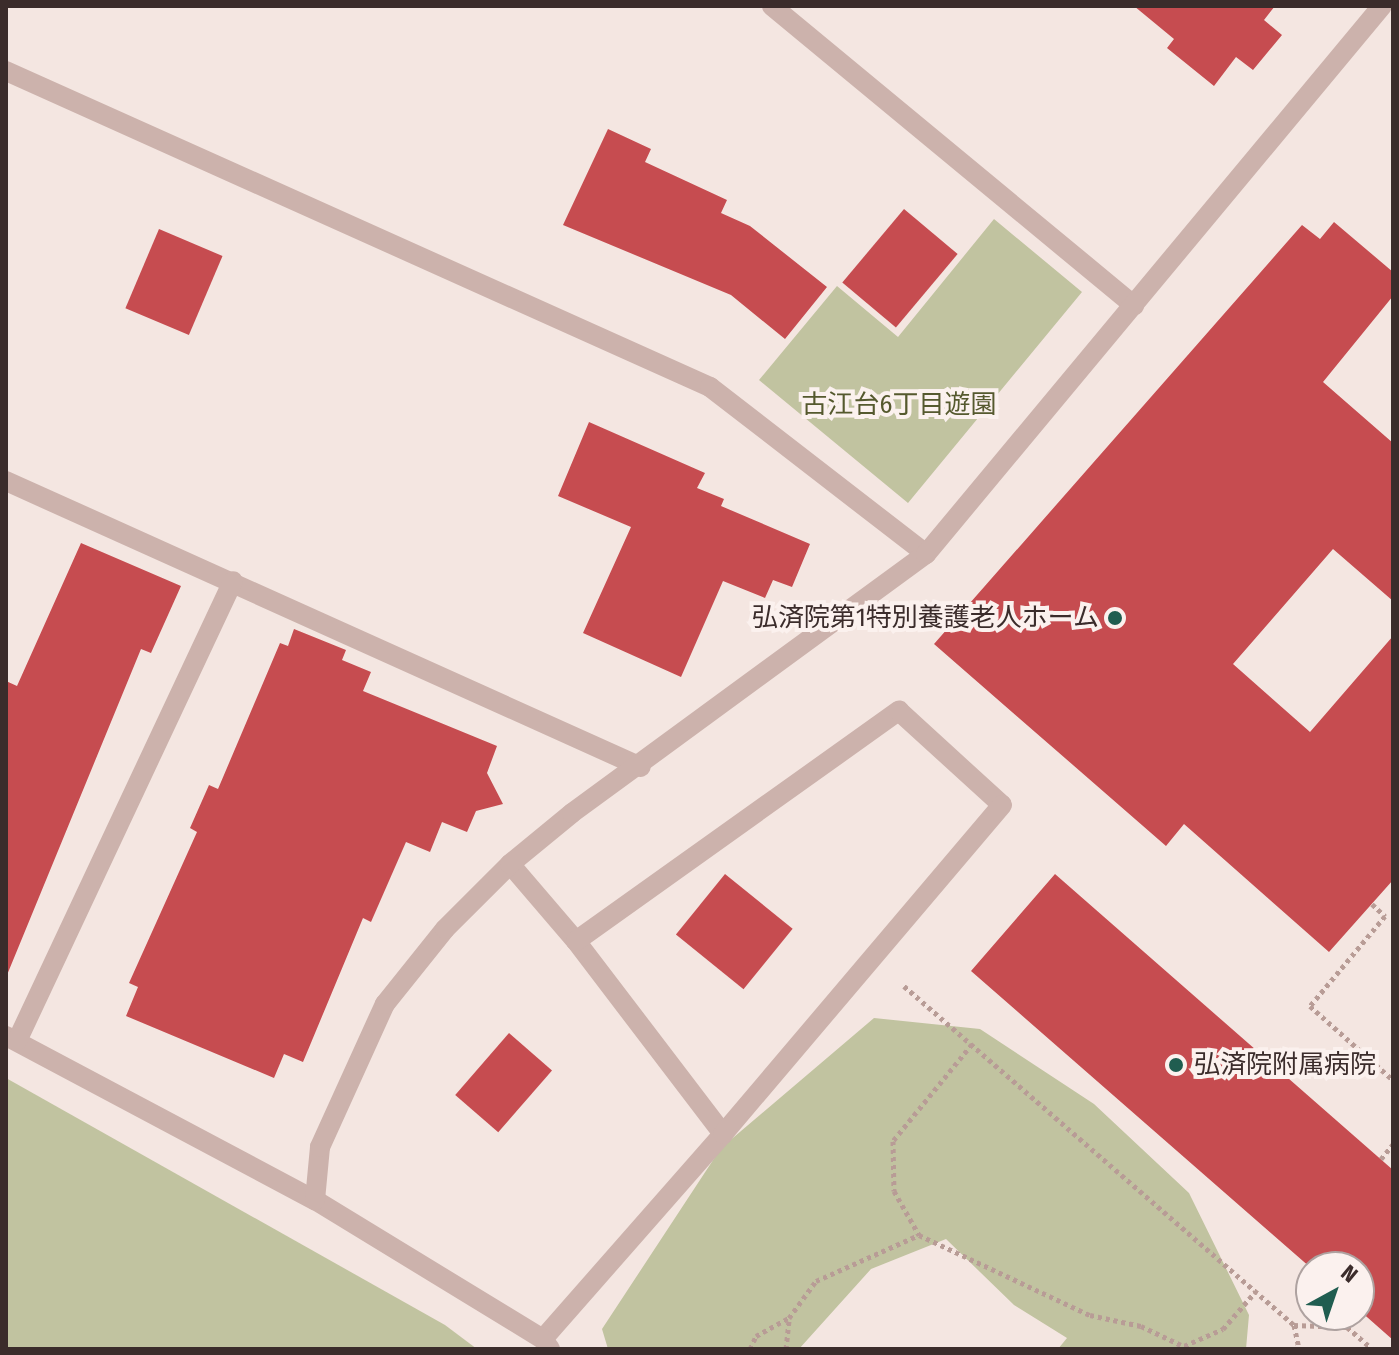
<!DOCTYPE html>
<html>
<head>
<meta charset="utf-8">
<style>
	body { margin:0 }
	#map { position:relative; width:1399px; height:1355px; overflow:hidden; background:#f4e6e1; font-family:"Fira Sans Condensed","Noto Sans JP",sans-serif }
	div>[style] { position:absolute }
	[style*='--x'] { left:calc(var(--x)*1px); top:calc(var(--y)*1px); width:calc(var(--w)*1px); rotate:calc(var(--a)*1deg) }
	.green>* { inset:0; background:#c1c3a0 }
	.building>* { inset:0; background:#c64c50; transform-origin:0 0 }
	.path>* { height:5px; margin-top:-2.5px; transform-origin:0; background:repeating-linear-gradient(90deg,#b89c96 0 4px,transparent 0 8px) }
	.service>* { height:20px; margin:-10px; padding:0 10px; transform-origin:10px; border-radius:10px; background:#ccb2ac }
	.minor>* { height:20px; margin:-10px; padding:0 10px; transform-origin:10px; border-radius:10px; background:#ccb2ac }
	.dots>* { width:22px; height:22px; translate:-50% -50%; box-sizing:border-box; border:4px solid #fbf1ee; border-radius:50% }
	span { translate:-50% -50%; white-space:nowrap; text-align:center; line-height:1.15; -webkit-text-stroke:8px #fbf1ee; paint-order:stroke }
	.park-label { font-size:26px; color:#55592e }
	.poi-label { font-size:26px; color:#3b2c2b }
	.right { translate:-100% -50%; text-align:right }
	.left { translate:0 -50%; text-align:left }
	.frame { position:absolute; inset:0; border:8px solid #3b2c2b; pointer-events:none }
	.north { position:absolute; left:1295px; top:1251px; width:80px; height:80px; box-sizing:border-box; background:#fbf1ee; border:2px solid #aea2a0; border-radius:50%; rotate:40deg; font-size:22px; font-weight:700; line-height:32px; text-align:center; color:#3b2c2b }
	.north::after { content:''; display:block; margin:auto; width:28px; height:36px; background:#205d50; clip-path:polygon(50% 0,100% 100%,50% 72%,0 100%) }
</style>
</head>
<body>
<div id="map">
	<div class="green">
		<i style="clip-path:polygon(994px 219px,1082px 292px,908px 503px,759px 380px,837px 286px,898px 337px)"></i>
		<i style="clip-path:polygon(874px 1018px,980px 1029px,1094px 1104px,1189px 1193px,1249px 1315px,1246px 1349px,1058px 1349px,1067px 1338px,1014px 1305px,946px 1239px,871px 1269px,799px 1349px,608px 1349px,602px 1329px,721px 1148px)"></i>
		<i style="clip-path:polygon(6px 1078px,445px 1325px,477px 1349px,6px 1349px)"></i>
	</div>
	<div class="building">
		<i style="clip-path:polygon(1134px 6px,1275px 6px,1264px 20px,1282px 35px,1253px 70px,1236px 57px,1214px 86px,1167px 48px,1174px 39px)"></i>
		<i style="clip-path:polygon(608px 129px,651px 149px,645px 162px,727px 200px,721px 213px,750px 226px,827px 287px,785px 339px,731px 295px,563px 225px)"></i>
		<i style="left:904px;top:209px;width:70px;height:96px;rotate:40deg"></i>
		<i style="clip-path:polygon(1334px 222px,1393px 272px,1393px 296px,1323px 382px,1393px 443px,1393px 601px,1333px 549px,1233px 664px,1310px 732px,1393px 636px,1393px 880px,1329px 952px,1184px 824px,1166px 846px,934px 644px,1302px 225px,1320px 239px)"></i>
		<i style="left:159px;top:229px;width:69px;height:86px;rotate:23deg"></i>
		<i style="clip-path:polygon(589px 422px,705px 473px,697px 488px,724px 499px,721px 506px,810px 544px,792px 587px,773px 580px,765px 598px,723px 581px,681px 677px,583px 633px,631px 527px,558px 496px)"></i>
		<i style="clip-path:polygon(81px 543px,181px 586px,151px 653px,141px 649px,7px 975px,6px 681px,17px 686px)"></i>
		<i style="clip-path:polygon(294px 629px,346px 650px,342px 660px,371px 672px,363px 691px,497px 746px,487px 773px,503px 804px,476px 811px,467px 832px,442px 822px,430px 852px,406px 842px,371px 922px,363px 918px,303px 1062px,284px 1054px,274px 1078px,126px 1016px,138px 987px,129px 983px,197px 832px,190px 828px,209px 785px,218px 789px,280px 643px,288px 646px)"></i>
		<i style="left:725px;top:874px;width:87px;height:78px;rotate:39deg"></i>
		<i style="clip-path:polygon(1055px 874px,1393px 1170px,1393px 1340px,1359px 1310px,1359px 1267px,1311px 1268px,971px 971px)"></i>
		<i style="left:509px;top:1033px;width:57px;height:82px;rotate:41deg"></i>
	</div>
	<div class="path">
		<i style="--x:1372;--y:904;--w:18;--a:43"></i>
		<i style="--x:1385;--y:916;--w:117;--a:129.8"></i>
		<i style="--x:1310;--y:1006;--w:111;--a:41.7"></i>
		<i style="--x:904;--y:986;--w:517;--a:41"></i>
		<i style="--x:1294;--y:1325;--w:25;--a:78"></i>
		<i style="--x:972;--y:1044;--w:125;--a:129.2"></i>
		<i style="--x:893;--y:1141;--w:50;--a:88.9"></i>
		<i style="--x:894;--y:1191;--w:51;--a:60.4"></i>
		<i style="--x:919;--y:1235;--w:189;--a:25.1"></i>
		<i style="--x:1090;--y:1315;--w:52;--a:12.2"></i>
		<i style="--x:1141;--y:1326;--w:44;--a:25.4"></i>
		<i style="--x:1381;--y:1159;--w:19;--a:-51"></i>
		<i style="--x:1294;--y:1325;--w:53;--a:2.2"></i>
		<i style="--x:1347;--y:1327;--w:33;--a:41"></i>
		<i style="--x:750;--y:1349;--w:14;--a:-65"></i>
		<i style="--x:756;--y:1336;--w:38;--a:-29"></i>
		<i style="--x:789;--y:1318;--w:46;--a:-53.9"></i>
		<i style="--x:816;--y:1281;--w:113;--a:-24.1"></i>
		<i style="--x:786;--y:1349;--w:30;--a:-84"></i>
		<i style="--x:1177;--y:1349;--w:50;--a:-23.5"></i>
		<i style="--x:1223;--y:1329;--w:50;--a:-49"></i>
	</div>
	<div class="service">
		<i style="--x:510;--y:864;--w:101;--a:49.4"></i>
		<i style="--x:576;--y:941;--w:243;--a:52.7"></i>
		<i style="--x:723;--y:1134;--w:273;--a:131.3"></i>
		<i style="--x:576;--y:941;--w:397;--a:-35.5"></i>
		<i style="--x:899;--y:711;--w:139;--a:42.4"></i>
		<i style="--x:1002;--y:805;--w:431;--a:130.3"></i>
		<i style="--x:315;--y:1200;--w:267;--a:31.4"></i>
		<i style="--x:543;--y:1339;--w:12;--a:55"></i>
	</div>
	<div class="minor">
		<i style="--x:772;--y:6;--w:470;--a:39.6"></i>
		<i style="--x:6;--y:71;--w:772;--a:24.17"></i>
		<i style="--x:710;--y:387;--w:273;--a:37.7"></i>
		<i style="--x:6;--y:481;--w:696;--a:24.25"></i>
		<i style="--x:6;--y:1036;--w:350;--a:28"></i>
		<i style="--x:315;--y:1200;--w:53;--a:-84.6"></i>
		<i style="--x:320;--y:1147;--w:157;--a:-65.6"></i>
		<i style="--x:385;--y:1004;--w:96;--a:-51.3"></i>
		<i style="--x:445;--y:929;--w:92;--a:-45"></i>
		<i style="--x:510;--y:864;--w:80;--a:-39.4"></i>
		<i style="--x:572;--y:813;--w:439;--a:-36.2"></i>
		<i style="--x:926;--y:554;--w:713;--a:-50.24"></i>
		<i style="--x:17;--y:1041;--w:508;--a:-64.85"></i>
	</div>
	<div class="dots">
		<i style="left:1115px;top:618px;background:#205d50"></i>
		<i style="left:1176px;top:1065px;background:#205d50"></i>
	</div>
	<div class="park-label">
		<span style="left:899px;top:405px">古江台6丁目遊園</span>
	</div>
	<div class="poi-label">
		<span class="right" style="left:1099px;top:618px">弘済院第1特別養護老人ホーム</span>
		<span class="left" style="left:1194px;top:1065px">弘済院附属病院</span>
	</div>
	<div class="frame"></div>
	<div class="north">N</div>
</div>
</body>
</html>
